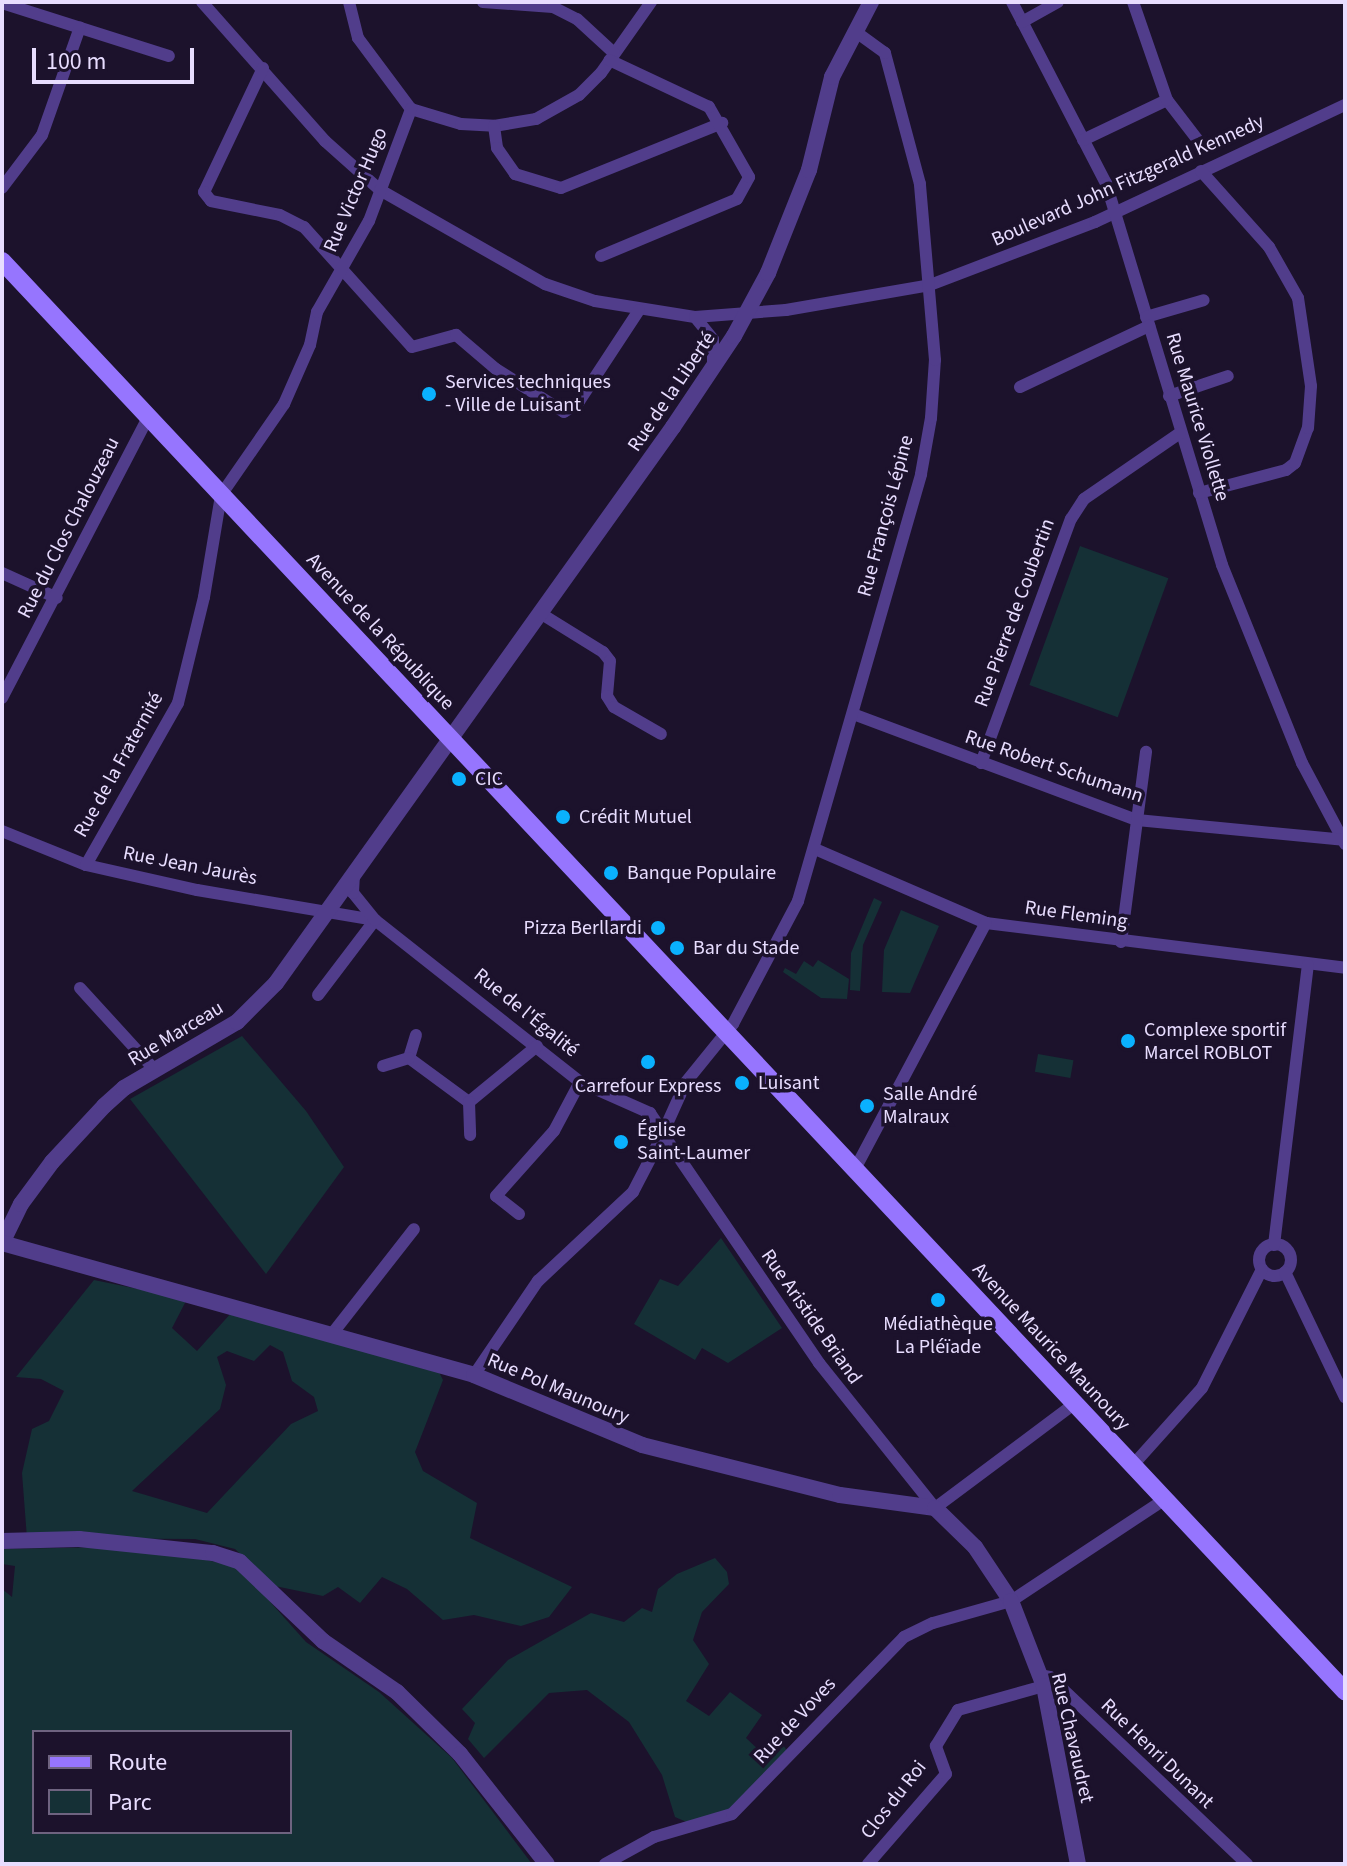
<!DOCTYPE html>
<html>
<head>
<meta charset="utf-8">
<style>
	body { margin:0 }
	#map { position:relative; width:1347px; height:1866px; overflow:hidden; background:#1c122c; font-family:"Source Sans 3",sans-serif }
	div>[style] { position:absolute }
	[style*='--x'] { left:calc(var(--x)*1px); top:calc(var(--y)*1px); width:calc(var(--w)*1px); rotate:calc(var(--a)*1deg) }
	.green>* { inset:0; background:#153036; transform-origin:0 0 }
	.minor>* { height:12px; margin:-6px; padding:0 6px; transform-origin:6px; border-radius:6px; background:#513d8b }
	.minor>.ring { margin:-6px; padding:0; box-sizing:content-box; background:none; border:12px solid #513d8b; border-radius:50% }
	.tertiary>* { height:16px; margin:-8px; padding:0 8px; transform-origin:8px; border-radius:8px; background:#513d8b }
	.secondary>* { height:18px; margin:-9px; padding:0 9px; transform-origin:9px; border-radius:9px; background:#9675fe }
	.dots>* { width:22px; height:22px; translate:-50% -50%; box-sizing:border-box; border:4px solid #1c122c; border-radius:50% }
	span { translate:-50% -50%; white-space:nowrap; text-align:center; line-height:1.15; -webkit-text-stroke:7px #1c122c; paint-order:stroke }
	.street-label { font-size:20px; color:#e8ddff }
	.poi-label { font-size:20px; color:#e8ddff }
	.left { translate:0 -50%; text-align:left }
	.right { translate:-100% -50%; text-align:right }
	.frame { position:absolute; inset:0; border:4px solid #e8ddff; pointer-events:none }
	.legend { position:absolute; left:32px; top:1730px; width:260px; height:104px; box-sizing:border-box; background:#1c122c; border:2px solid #6e6380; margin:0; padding:10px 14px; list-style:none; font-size:24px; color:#e8ddff }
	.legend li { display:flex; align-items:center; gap:16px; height:40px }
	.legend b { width:40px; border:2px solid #6e6380 }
	.scale { position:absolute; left:32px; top:48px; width:162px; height:36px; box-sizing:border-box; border:4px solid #e8ddff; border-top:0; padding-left:10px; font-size:24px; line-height:28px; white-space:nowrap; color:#e8ddff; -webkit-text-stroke:6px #1c122c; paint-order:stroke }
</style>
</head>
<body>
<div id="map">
	<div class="green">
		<i style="left:1080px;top:546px;width:94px;height:148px;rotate:20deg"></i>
		<i style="clip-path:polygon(874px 898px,882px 902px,863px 945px,860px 991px,850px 990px,851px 953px)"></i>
		<i style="clip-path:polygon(901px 910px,939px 926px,910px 993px,882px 992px,884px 950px)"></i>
		<i style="clip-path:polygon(818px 960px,849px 979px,847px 999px,821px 998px,783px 972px,785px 968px,796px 974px,804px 961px,813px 967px)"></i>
		<i style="clip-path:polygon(242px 1036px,306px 1111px,344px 1167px,266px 1274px,130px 1099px)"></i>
		<i style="left:1038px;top:1054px;width:36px;height:18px;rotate:10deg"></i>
		<i style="clip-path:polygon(721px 1238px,782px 1328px,728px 1363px,702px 1348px,695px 1360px,634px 1324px,660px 1279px,678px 1286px)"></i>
		<i style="clip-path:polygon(evenodd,94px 1280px,187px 1299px,172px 1328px,197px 1351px,232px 1312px,437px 1368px,443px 1380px,415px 1452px,423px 1471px,477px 1503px,470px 1538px,572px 1587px,549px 1617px,521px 1626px,474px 1615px,443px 1620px,407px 1589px,382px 1577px,360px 1603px,338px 1587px,323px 1596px,275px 1586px,235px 1549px,195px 1539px,27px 1538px,22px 1473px,32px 1429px,49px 1421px,64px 1391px,41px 1379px,16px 1377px,94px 1280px,270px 1345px,283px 1352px,292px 1381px,314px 1397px,318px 1411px,291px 1424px,207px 1513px,132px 1491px,220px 1409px,226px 1385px,217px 1357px,227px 1351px,254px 1361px,270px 1345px)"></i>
		<i style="clip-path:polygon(evenodd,113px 1547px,195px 1557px,240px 1568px,306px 1642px,379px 1692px,452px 1758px,532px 1864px,2px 1864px,2px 1589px,12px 1597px,15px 1566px,2px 1564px,2px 1549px,113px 1547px,34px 1732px,290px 1732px,290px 1832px,34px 1832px,34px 1732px)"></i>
		<i style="clip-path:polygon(715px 1558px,727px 1572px,729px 1584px,702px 1612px,693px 1640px,709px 1664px,686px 1701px,709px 1716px,730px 1692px,762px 1715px,746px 1738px,762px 1753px,780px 1740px,789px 1754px,726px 1812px,689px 1823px,675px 1817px,662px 1775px,629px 1722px,587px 1690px,549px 1693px,484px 1758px,468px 1739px,475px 1723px,462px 1709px,508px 1660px,591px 1613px,624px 1622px,642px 1608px,652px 1612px,658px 1589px,677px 1574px)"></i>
	</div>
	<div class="minor">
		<i style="--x:202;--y:2;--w:186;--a:48.5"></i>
		<i style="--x:325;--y:141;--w:74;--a:41.7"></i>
		<i style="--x:380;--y:190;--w:190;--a:29.7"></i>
		<i style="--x:545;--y:284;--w:53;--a:18.8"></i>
		<i style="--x:595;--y:301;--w:101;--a:9.1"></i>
		<i style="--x:695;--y:317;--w:91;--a:-4.4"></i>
		<i style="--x:786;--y:310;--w:146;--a:-9.8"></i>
		<i style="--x:930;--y:285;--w:177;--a:-20.9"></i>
		<i style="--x:1095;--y:222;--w:276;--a:-25.1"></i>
		<i style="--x:349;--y:2;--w:37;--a:76"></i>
		<i style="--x:358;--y:38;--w:89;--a:53.3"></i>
		<i style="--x:411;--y:109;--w:52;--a:16.7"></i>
		<i style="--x:461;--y:124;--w:33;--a:3"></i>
		<i style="--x:494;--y:126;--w:43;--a:-9.5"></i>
		<i style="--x:536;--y:119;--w:49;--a:-29.2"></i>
		<i style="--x:579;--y:95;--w:31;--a:-45"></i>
		<i style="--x:601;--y:73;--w:87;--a:-54.8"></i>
		<i style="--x:483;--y:2;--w:70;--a:4.1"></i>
		<i style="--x:553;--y:7;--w:27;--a:27"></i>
		<i style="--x:577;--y:19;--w:50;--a:42.6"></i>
		<i style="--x:1012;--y:2;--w:204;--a:62.6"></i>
		<i style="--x:1106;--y:183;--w:399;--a:73.1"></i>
		<i style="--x:1222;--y:565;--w:214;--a:68"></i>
		<i style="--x:1302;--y:763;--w:92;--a:62"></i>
		<i style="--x:2;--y:3;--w:175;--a:17.6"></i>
		<i style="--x:1022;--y:22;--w:41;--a:-29.1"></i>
		<i style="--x:263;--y:68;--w:137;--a:115.4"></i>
		<i style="--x:204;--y:192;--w:11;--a:52"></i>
		<i style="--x:211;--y:201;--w:70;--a:11.5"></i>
		<i style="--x:280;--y:215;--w:27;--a:27"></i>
		<i style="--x:304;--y:227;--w:161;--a:48"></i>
		<i style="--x:412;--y:347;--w:46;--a:-15.3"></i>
		<i style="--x:456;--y:335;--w:52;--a:40.4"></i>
		<i style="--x:496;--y:369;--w:80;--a:32.3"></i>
		<i style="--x:564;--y:412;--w:17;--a:-33"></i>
		<i style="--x:578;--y:403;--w:111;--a:-56.7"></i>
		<i style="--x:1167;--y:100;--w:49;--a:52.4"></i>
		<i style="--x:494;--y:126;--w:22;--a:82"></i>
		<i style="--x:497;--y:148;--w:32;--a:55"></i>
		<i style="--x:515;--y:174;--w:48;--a:16.9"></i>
		<i style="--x:561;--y:188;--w:174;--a:-22"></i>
		<i style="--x:1083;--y:140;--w:93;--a:-25.5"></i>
		<i style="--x:1167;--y:100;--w:104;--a:-109.1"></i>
		<i style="--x:2;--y:188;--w:66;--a:-53"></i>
		<i style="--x:42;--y:135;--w:114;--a:-70.6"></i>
		<i style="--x:601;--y:256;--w:147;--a:-22.7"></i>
		<i style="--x:737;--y:199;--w:25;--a:-61"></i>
		<i style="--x:749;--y:177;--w:81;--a:-119.7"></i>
		<i style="--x:709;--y:107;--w:110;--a:-154.8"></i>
		<i style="--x:695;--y:317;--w:28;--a:51"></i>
		<i style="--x:713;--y:339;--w:28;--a:90"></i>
		<i style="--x:1146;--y:317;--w:60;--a:-16.3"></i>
		<i style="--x:1020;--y:387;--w:143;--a:-25.3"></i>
		<i style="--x:1169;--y:396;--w:62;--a:-18.7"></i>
		<i style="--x:1199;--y:493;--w:90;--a:-14.8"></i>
		<i style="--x:1286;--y:470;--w:11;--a:-38"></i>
		<i style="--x:1295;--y:463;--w:37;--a:-70"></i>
		<i style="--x:1308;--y:428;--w:42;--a:-85.9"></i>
		<i style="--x:1311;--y:386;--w:89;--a:-98.4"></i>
		<i style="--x:1298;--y:298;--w:59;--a:-119.6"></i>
		<i style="--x:1269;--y:247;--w:102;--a:-131.8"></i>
		<i style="--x:2;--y:573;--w:60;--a:24.4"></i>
		<i style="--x:540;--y:613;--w:74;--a:31.8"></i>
		<i style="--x:603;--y:652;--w:11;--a:52"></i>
		<i style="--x:610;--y:661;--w:35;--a:95"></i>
		<i style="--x:607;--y:696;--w:13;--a:58"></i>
		<i style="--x:614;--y:707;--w:54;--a:29.9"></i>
		<i style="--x:2;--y:698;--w:316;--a:-62.5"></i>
		<i style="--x:853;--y:714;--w:303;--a:20.5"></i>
		<i style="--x:1137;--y:820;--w:207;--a:5.5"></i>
		<i style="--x:981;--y:763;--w:260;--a:-69.8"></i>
		<i style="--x:1071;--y:519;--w:24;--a:-57"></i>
		<i style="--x:1084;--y:499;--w:116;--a:-34.5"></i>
		<i style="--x:2;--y:831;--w:91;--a:22"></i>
		<i style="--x:86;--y:865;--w:114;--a:12.7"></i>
		<i style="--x:197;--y:890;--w:181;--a:9.6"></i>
		<i style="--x:375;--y:920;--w:261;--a:38.3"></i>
		<i style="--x:580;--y:1082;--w:77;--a:23.9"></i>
		<i style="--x:650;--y:1113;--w:14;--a:56"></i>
		<i style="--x:815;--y:849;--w:186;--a:23.4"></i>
		<i style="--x:986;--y:923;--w:362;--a:7.1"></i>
		<i style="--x:86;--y:865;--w:186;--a:-60.4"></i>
		<i style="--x:178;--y:703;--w:109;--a:-76.2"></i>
		<i style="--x:204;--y:597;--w:103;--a:-80.5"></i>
		<i style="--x:221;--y:495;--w:111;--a:-55.3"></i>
		<i style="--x:284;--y:404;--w:64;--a:-66.2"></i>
		<i style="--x:310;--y:345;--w:34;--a:-78"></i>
		<i style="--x:317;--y:312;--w:105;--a:-60.3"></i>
		<i style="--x:369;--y:221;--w:120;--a:-69.4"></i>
		<i style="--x:1121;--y:942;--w:192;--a:-82.5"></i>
		<i style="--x:80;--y:988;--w:111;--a:47.6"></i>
		<i style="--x:318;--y:995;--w:94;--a:-52.8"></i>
		<i style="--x:375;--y:920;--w:35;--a:-129"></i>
		<i style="--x:353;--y:893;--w:18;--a:-87"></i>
		<i style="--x:416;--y:1035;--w:24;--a:107"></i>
		<i style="--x:409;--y:1058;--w:74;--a:36.3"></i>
		<i style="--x:469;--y:1102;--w:88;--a:-39.5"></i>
		<i style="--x:383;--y:1066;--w:27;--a:-17"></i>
		<i style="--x:469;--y:1102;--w:33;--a:88"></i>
		<i style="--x:667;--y:1124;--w:46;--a:-65.7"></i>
		<i style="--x:686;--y:1082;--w:75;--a:-51"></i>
		<i style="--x:733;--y:1024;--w:139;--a:-62.1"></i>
		<i style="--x:798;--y:901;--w:444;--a:-73.9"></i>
		<i style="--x:921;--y:474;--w:57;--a:-79.9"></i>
		<i style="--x:931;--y:418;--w:58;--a:-86.1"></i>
		<i style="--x:935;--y:360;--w:177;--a:-94.9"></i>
		<i style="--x:920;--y:184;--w:136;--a:-105"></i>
		<i style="--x:885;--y:53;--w:36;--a:-144"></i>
		<i style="--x:667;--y:1140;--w:270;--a:55.7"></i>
		<i style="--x:819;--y:1363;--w:186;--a:51.3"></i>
		<i style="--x:935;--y:1508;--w:174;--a:-36.8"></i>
		<i style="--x:855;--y:1169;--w:279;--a:-62"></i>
		<i style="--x:519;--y:1214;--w:29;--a:-142"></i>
		<i style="--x:496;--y:1196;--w:87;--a:-48.3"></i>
		<i style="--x:554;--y:1131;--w:55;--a:-62"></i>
		<i class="ring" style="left:1259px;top:1244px;width:20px;height:20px"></i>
		<i style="--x:1274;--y:1245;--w:282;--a:-83.1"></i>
		<i style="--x:1285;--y:1272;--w:139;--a:64.4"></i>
		<i style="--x:332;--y:1334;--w:133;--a:-52"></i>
		<i style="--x:474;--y:1375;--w:114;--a:-55.8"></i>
		<i style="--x:538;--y:1281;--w:130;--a:-43.1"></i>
		<i style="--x:633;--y:1192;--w:59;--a:-62.6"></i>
		<i style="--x:1133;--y:1465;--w:103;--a:-48.1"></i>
		<i style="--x:1202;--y:1388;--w:133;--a:-63.2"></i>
		<i style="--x:1039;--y:1675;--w:11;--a:10"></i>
		<i style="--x:1050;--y:1677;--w:272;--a:43.5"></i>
		<i style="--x:605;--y:1864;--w:56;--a:-28.9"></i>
		<i style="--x:654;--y:1837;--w:81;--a:-16.4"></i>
		<i style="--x:732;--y:1814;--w:247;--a:-45.8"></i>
		<i style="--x:904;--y:1637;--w:32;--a:-26"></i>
		<i style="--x:933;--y:1623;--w:81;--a:-15.8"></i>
		<i style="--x:1011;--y:1601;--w:185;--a:-33.5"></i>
		<i style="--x:868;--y:1864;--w:119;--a:-49.1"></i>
		<i style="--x:946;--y:1774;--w:30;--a:-110"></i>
		<i style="--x:936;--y:1746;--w:42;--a:-58.6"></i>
		<i style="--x:958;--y:1710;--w:89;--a:-15.6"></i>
	</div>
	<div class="tertiary">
		<i style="--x:2;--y:1243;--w:43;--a:-64"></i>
		<i style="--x:21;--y:1204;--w:52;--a:-53.6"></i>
		<i style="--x:52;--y:1162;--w:76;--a:-47.1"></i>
		<i style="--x:104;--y:1106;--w:27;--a:-42"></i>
		<i style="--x:124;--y:1088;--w:131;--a:-30.3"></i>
		<i style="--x:237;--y:1022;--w:55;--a:-45"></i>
		<i style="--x:276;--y:983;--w:683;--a:-54.47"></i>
		<i style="--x:673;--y:427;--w:110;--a:-56.2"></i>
		<i style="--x:734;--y:336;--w:72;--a:-61.6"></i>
		<i style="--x:768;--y:273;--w:111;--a:-68.3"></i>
		<i style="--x:809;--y:170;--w:96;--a:-76.1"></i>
		<i style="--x:832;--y:77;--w:85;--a:-62.5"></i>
		<i style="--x:2;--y:1243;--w:490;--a:15.6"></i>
		<i style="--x:474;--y:1375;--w:182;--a:22.6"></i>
		<i style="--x:642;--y:1445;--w:204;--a:14.2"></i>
		<i style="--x:840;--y:1495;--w:96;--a:7.8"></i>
		<i style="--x:935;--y:1508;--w:56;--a:44.3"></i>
		<i style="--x:975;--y:1547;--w:65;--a:56.3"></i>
		<i style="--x:1011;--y:1601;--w:91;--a:68.8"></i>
		<i style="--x:1044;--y:1686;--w:181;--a:79.2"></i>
		<i style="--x:2;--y:1541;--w:77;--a:-1.5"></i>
		<i style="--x:79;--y:1539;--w:135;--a:6"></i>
		<i style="--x:213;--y:1553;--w:28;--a:18"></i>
		<i style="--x:240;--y:1562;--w:115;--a:43.6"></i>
		<i style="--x:323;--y:1641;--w:90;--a:34.6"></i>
		<i style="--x:397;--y:1692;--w:88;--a:44.5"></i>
		<i style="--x:460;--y:1754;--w:140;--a:51.7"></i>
	</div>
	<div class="secondary">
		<i style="--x:2;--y:261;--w:1962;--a:46.8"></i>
	</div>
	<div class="dots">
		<i style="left:429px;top:394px;background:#0ab1fe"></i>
		<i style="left:459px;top:779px;background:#0ab1fe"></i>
		<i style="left:563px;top:817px;background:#0ab1fe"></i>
		<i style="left:611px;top:873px;background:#0ab1fe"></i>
		<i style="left:658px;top:928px;background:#0ab1fe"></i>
		<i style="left:677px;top:948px;background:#0ab1fe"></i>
		<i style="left:1128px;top:1041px;background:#0ab1fe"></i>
		<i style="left:648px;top:1062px;background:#0ab1fe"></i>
		<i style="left:742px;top:1083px;background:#0ab1fe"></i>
		<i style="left:867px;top:1106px;background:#0ab1fe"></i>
		<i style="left:621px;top:1142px;background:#0ab1fe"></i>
		<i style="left:938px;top:1300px;background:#0ab1fe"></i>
	</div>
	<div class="street-label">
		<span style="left:1128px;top:181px;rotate:-24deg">Boulevard John Fitzgerald Kennedy</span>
		<span style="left:356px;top:190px;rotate:-67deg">Rue Victor Hugo</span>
		<span style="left:672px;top:392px;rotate:-56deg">Rue de la Liberté</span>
		<span style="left:1197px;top:417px;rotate:73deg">Rue Maurice Viollette</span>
		<span style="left:886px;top:516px;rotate:-75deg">Rue François Lépine</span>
		<span style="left:69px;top:528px;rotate:-63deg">Rue du Clos Chalouzeau</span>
		<span style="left:1015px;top:613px;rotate:-70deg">Rue Pierre de Coubertin</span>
		<span style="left:380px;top:632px;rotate:47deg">Avenue de la République</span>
		<span style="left:119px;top:765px;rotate:-61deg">Rue de la Fraternité</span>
		<span style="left:1054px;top:767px;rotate:19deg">Rue Robert Schumann</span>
		<span style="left:190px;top:866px;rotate:11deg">Rue Jean Jaurès</span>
		<span style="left:1076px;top:915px;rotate:8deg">Rue Fleming</span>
		<span style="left:526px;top:1013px;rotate:39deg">Rue de l'Égalité</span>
		<span style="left:176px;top:1034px;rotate:-31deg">Rue Marceau</span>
		<span style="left:811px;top:1317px;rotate:55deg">Rue Aristide Briand</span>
		<span style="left:1051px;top:1347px;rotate:47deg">Avenue Maurice Maunoury</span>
		<span style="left:558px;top:1389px;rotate:23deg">Rue Pol Maunoury</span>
		<span style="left:795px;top:1721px;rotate:-47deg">Rue de Voves</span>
		<span style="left:1072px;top:1738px;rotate:77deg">Rue Chavaudret</span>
		<span style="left:1157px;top:1754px;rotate:44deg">Rue Henri Dunant</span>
		<span style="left:894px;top:1800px;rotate:-52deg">Clos du Roi</span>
	</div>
	<div class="poi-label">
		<span class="left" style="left:445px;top:394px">Services techniques<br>- Ville de Luisant</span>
		<span class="left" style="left:475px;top:779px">CIC</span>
		<span class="left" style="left:579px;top:817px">Crédit Mutuel</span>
		<span class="left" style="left:627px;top:873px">Banque Populaire</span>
		<span class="right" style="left:642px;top:928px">Pizza Berllardi</span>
		<span class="left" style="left:693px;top:948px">Bar du Stade</span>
		<span class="left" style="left:1144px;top:1042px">Complexe sportif<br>Marcel ROBLOT</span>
		<span class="left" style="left:758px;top:1083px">Luisant</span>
		<span style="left:648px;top:1086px">Carrefour Express</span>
		<span class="left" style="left:883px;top:1106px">Salle André<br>Malraux</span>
		<span class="left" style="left:637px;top:1142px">Église<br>Saint-Laumer</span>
		<span style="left:938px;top:1336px">Médiathèque<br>La Pléïade</span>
	</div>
	<div class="frame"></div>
	<ul class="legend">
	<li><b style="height:10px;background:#9675fe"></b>Route</li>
	<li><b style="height:22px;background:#153036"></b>Parc</li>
	</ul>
	<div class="scale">100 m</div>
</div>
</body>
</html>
